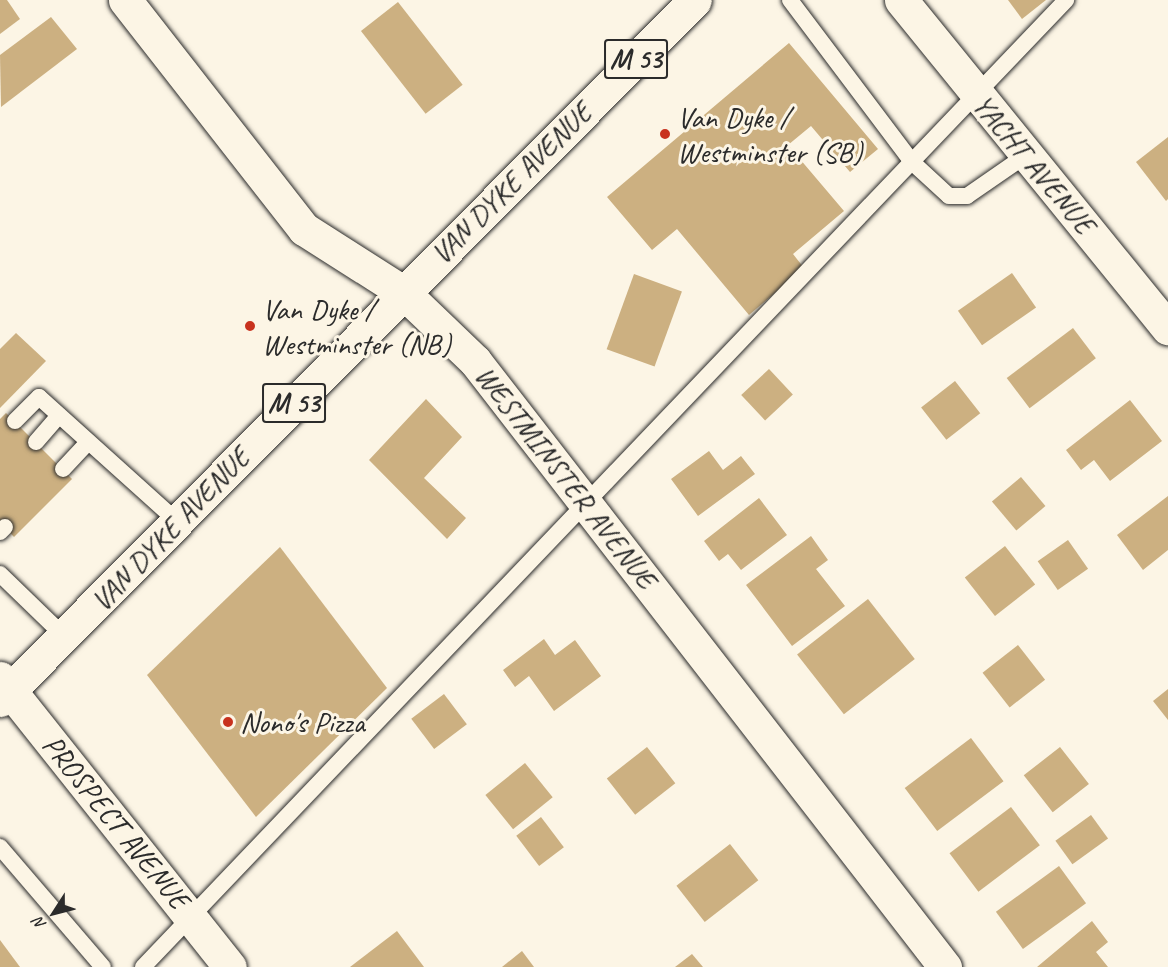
<!DOCTYPE html>
<html>
<head>
<meta charset="utf-8">
<style>
	body { margin:0 }
	#map { position:relative; width:1168px; height:967px; overflow:hidden; background:#fcf5e5; font-family:Caveat,sans-serif }
	div>[style] { position:absolute }
	[style*='--x'] { left:calc(var(--x)*1px); top:calc(var(--y)*1px); width:calc(var(--w)*1px); rotate:calc(var(--a)*1deg) }
	.building>* { inset:0; background:#ccb081; transform-origin:0 0 }
	.roads { filter:drop-shadow(0 0 2px #2b2b2b) drop-shadow(0 0 2px #2b2b2b) }
	.service>* { height:16px; margin:-8px; padding:0 8px; transform-origin:8px; border-radius:8px; background:#fcf5e5 }
	.minor>* { height:33px; margin:-16.5px; padding:0 16.5px; transform-origin:16.5px; border-radius:16.5px; background:#fcf5e5 }
	.primary>* { height:33px; margin:-16.5px; padding:0 16.5px; transform-origin:16.5px; border-radius:16.5px; background:#fcf5e5 }
	.dots>* { width:16px; height:16px; translate:-50% -50%; box-sizing:border-box; border:3px solid #fcf5e5; border-radius:50% }
	span { translate:-50% -50%; white-space:nowrap; text-align:center; line-height:1.15; -webkit-text-stroke:6px #fcf5e5; paint-order:stroke }
	.shield-label span { padding:2px 4px; background:#fcf5e5; border:2px solid; border-radius:4px; -webkit-text-stroke-width:0 }
	.shield-label { font-size:28px; color:#2b2b2b; font-weight:700 }
	.poi-label { font-size:30px; color:#2b2b2b }
	.left { translate:0 -50%; text-align:left }
	.street-label { font-size:30px; color:#2b2b2b }
	.north { position:absolute; left:24px; top:883px; width:60px; height:60px; -webkit-text-stroke:4px #fcf5e5; paint-order:stroke; rotate:234deg; font-size:16px; font-weight:700; line-height:24px; text-align:center; color:#2b2b2b }
	.north::after { content:''; display:block; margin:auto; width:21px; height:27px; background:#2b2b2b; clip-path:polygon(50% 0,100% 100%,50% 72%,0 100%) }
</style>
</head>
<body>
<div id="map">
	<div class="building">
		<i style="clip-path:polygon(0 0,7px 0,20px 19px,0 34px)"></i>
		<i style="clip-path:polygon(1008px 0,1046px 0,1022px 19px)"></i>
		<i style="left:398px;top:2px;width:105px;height:47px;rotate:52deg"></i>
		<i style="clip-path:polygon(51px 17px,77px 49px,1px 107px,0 55px)"></i>
		<i style="clip-path:polygon(789px 43px,878px 149px,850px 172px,811px 126px,788px 145px,844px 211px,793px 254px,804px 268px,749px 315px,677px 229px,652px 250px,607px 197px)"></i>
		<i style="clip-path:polygon(1168px 137px,1168px 199px,1166px 201px,1136px 162px)"></i>
		<i style="left:1012px;top:273px;width:42px;height:66px;rotate:55deg"></i>
		<i style="left:634px;top:274px;width:51px;height:80px;rotate:20deg"></i>
		<i style="left:1073px;top:328px;width:38px;height:83px;rotate:53deg"></i>
		<i style="clip-path:polygon(16px 333px,46px 361px,0 408px,0 349px)"></i>
		<i style="left:769px;top:369px;width:35px;height:38px;rotate:47deg"></i>
		<i style="left:955px;top:381px;width:41px;height:43px;rotate:52deg"></i>
		<i style="clip-path:polygon(426px 399px,462px 437px,424px 478px,466px 518px,447px 539px,369px 460px)"></i>
		<i style="clip-path:polygon(1130px 400px,1162px 441px,1110px 481px,1094px 460px,1081px 470px,1066px 450px)"></i>
		<i style="clip-path:polygon(6px 413px,72px 479px,14px 537px,0 522px,0 419px)"></i>
		<i style="clip-path:polygon(709px 451px,723px 470px,741px 456px,755px 474px,698px 516px,671px 479px)"></i>
		<i style="left:1021px;top:477px;width:38px;height:38px;rotate:50deg"></i>
		<i style="clip-path:polygon(1168px 496px,1168px 550px,1143px 570px,1117px 535px)"></i>
		<i style="clip-path:polygon(759px 498px,787px 535px,741px 570px,728px 554px,719px 561px,704px 541px)"></i>
		<i style="clip-path:polygon(811px 536px,828px 560px,816px 569px,845px 606px,792px 646px,746px 585px)"></i>
		<i style="left:1068px;top:540px;width:35px;height:37px;rotate:55deg"></i>
		<i style="left:1005px;top:546px;width:49px;height:51px;rotate:52deg"></i>
		<i style="clip-path:polygon(280px 547px,387px 688px,256px 817px,147px 675px)"></i>
		<i style="left:868px;top:599px;width:76px;height:90px;rotate:52deg"></i>
		<i style="clip-path:polygon(544px 639px,555px 655px,575px 640px,601px 676px,554px 711px,529px 676px,515px 687px,503px 670px)"></i>
		<i style="left:1018px;top:645px;width:44px;height:45px;rotate:52deg"></i>
		<i style="clip-path:polygon(1168px 689px,1168px 720px,1153px 701px)"></i>
		<i style="left:444px;top:694px;width:38px;height:41px;rotate:53deg"></i>
		<i style="left:971px;top:738px;width:54px;height:83px;rotate:53deg"></i>
		<i style="left:647px;top:747px;width:46px;height:51px;rotate:52deg"></i>
		<i style="left:1060px;top:747px;width:47px;height:46px;rotate:52deg"></i>
		<i style="left:525px;top:763px;width:44px;height:51px;rotate:51deg"></i>
		<i style="left:1011px;top:807px;width:48px;height:77px;rotate:53deg"></i>
		<i style="left:1091px;top:815px;width:29px;height:44px;rotate:54deg"></i>
		<i style="left:541px;top:817px;width:38px;height:31px;rotate:53deg"></i>
		<i style="left:730px;top:844px;width:46px;height:68px;rotate:52deg"></i>
		<i style="left:1059px;top:866px;width:46px;height:78px;rotate:54deg"></i>
		<i style="clip-path:polygon(1092px 921px,1108px 942px,1096px 952px,1108px 967px,1037px 967px)"></i>
		<i style="clip-path:polygon(397px 931px,424px 967px,350px 967px)"></i>
		<i style="clip-path:polygon(0 940px,20px 967px,0 967px)"></i>
		<i style="clip-path:polygon(522px 951px,534px 967px,502px 967px)"></i>
		<i style="clip-path:polygon(692px 954px,703px 967px,675px 967px)"></i>
	</div>
	<div class="roads">
		<div class="service">
			<i style="--x:790;--y:0;--w:203;--a:53"></i>
			<i style="--x:912;--y:162;--w:50;--a:42.6"></i>
			<i style="--x:949;--y:196;--w:18;--a:0"></i>
			<i style="--x:967;--y:196;--w:75;--a:-34.7"></i>
			<i style="--x:15;--y:421;--w:34;--a:-45"></i>
			<i style="--x:39;--y:397;--w:187;--a:42"></i>
			<i style="--x:36;--y:442;--w:35;--a:-49"></i>
			<i style="--x:63;--y:469;--w:37;--a:-47"></i>
			<i style="--x:0;--y:532;--w:7;--a:-45"></i>
			<i style="--x:0;--y:574;--w:89;--a:44.1"></i>
			<i style="--x:0;--y:847;--w:158;--a:49.4"></i>
			<i style="--x:143;--y:967;--w:1337;--a:-46.33"></i>
		</div>
		<div class="minor">
			<i style="--x:125;--y:0;--w:291;--a:52"></i>
			<i style="--x:304;--y:229;--w:117;--a:32.5"></i>
			<i style="--x:403;--y:292;--w:100;--a:43.8"></i>
			<i style="--x:475;--y:361;--w:767;--a:52.2"></i>
			<i style="--x:901;--y:0;--w:423;--a:50.9"></i>
			<i style="--x:0;--y:678;--w:369;--a:51.5"></i>
		</div>
		<div class="primary">
			<i style="--x:0;--y:700;--w:986;--a:-45.21"></i>
		</div>
	</div>
	<div class="dots">
		<i style="left:665px;top:134px;background:#c8321e"></i>
		<i style="left:250px;top:326px;background:#c8321e"></i>
		<i style="left:228px;top:722px;background:#c8321e"></i>
	</div>
	<div class="shield-label">
		<span style="left:636px;top:59px">M 53</span>
		<span style="left:294px;top:403px">M 53</span>
	</div>
	<div class="poi-label">
		<span class="left" style="left:677px;top:134px">Van Dyke /<br>Westminster (SB)</span>
		<span class="left" style="left:262px;top:326px">Van Dyke /<br>Westminster (NB)</span>
		<span class="left" style="left:240px;top:722px">Nono's Pizza</span>
	</div>
	<div class="street-label">
		<span style="left:1034px;top:164px;rotate:50deg">YACHT AVENUE</span>
		<span style="left:511px;top:183px;rotate:-45deg">VAN DYKE AVENUE</span>
		<span style="left:566px;top:477px;rotate:52deg">WESTMINSTER AVENUE</span>
		<span style="left:170px;top:529px;rotate:-46deg">VAN DYKE AVENUE</span>
		<span style="left:116px;top:822px;rotate:51deg">PROSPECT AVENUE</span>
	</div>
	<div class="north">N</div>
</div>
</body>
</html>
